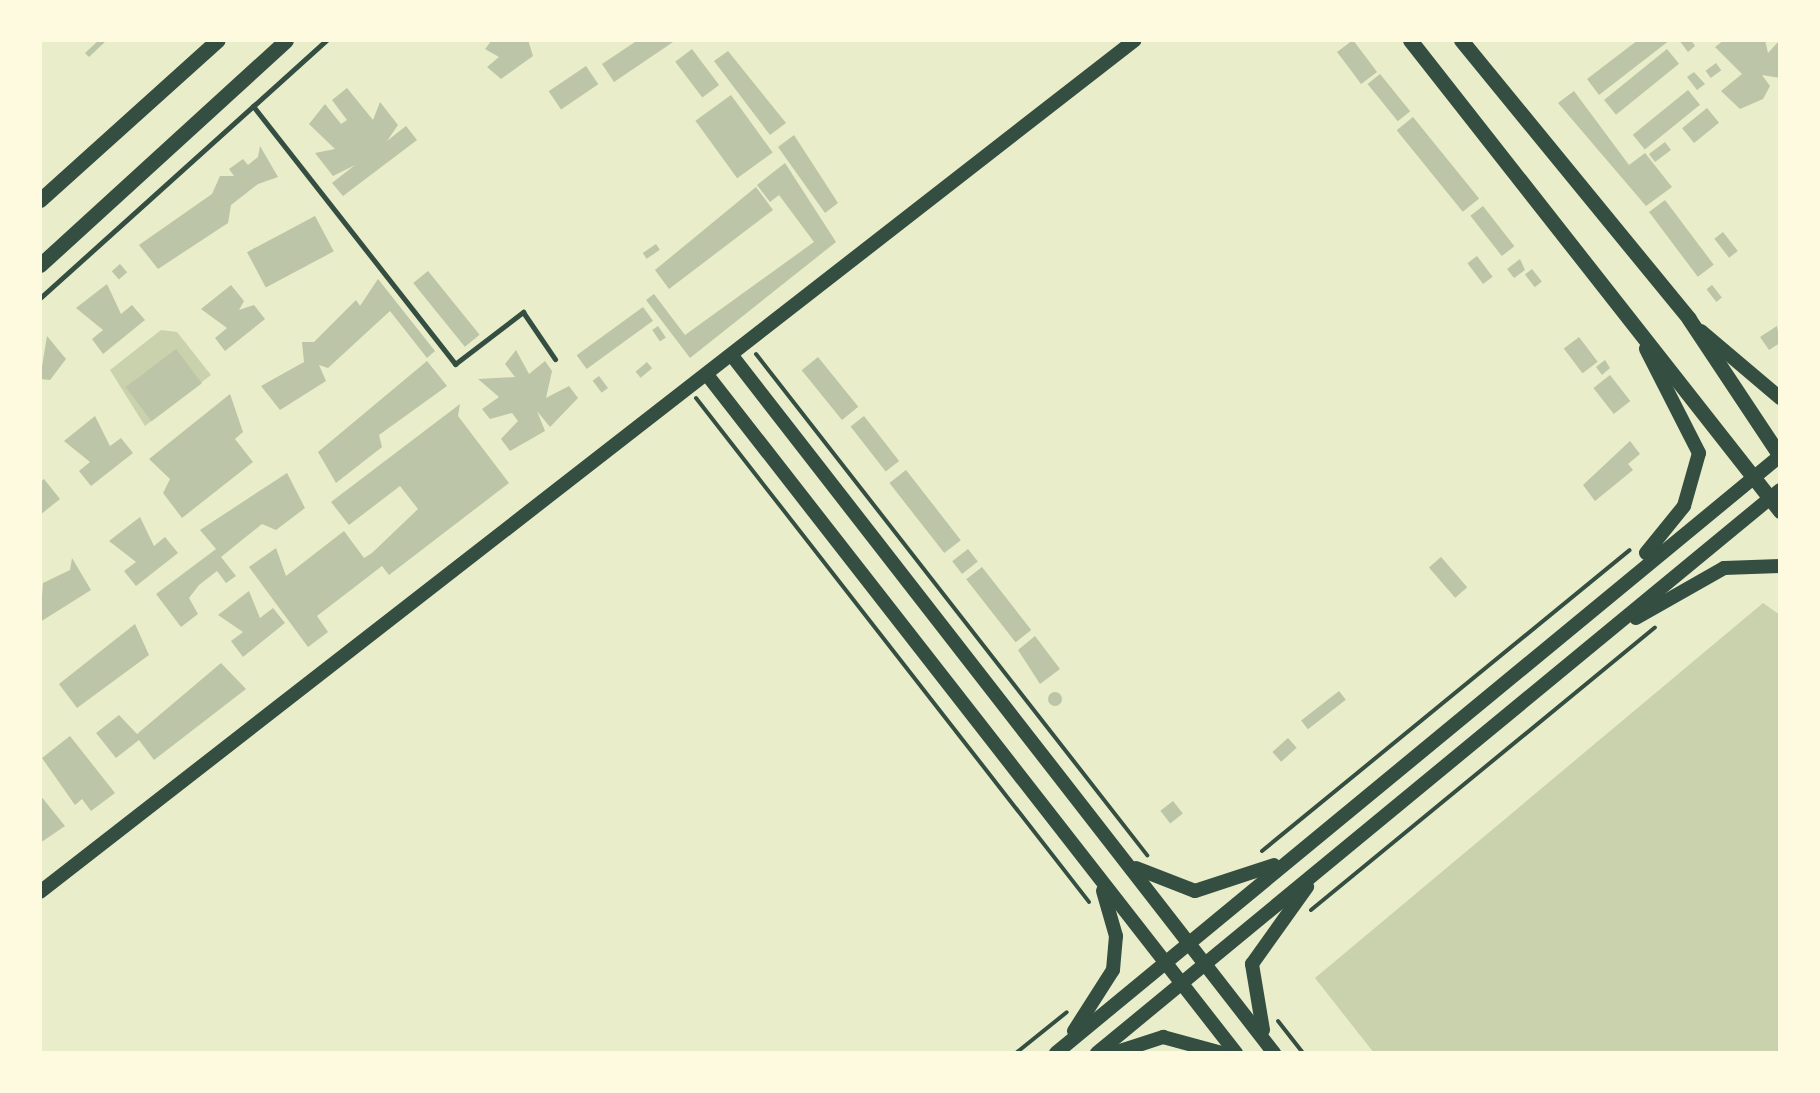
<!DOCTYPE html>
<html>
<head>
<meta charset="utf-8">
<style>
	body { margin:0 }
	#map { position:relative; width:1820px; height:1093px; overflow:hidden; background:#e9edc9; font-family:"Sofia Sans Condensed",sans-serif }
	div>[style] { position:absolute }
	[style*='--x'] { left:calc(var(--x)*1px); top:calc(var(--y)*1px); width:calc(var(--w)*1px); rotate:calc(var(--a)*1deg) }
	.green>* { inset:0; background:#cad2ad }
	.building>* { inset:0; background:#bcc5a7; transform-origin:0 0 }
	.round { border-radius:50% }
	.path>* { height:4px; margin:-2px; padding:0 2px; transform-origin:2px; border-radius:2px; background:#344e41 }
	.service>* { height:5px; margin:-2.5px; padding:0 2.5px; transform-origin:2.5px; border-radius:2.5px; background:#344e41 }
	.tertiary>* { height:14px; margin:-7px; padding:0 7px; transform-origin:7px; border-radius:7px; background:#344e41 }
	.secondary>* { height:15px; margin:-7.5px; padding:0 7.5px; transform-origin:7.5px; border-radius:7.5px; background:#344e41 }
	span { translate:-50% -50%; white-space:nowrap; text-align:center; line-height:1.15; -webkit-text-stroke:8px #fefae0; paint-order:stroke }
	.frame { position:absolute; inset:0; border:42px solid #fefae0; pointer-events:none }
</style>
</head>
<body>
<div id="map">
	<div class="green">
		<i style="clip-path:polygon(161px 330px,177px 332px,211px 375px,145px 426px,110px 370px)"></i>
		<i style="clip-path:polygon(1763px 603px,1780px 615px,1780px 1053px,1374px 1053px,1315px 978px)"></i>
	</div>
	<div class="building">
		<i style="clip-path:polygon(99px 40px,107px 40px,89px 57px,85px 53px)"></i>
		<i style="clip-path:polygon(492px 40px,528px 40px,533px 56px,501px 79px,487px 67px,499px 57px,485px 49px)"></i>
		<i style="clip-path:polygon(638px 40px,676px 40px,614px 82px,602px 64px)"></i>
		<i style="left:1353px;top:40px;width:40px;height:20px;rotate:53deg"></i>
		<i style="clip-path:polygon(1638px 40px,1670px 40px,1599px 95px,1587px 79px)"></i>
		<i style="clip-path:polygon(1679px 40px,1691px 40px,1695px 46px,1688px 52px)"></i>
		<i style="clip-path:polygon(1724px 40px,1765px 40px,1768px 53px,1780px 40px,1780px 78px,1762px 75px,1770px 86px,1763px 99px,1740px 109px,1721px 91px,1742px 74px,1715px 47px)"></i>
		<i style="left:692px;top:49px;width:45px;height:21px;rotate:53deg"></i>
		<i style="left:1667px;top:49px;width:19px;height:81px;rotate:51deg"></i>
		<i style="clip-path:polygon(728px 51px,786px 123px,770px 135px,714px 61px)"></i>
		<i style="left:1716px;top:63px;width:9px;height:13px;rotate:54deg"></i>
		<i style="left:586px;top:66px;width:22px;height:45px;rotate:56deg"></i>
		<i style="clip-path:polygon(1694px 72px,1705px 84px,1697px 90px,1687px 77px)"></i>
		<i style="left:1380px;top:74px;width:48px;height:16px;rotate:51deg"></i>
		<i style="clip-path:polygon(347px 88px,373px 120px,380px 102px,398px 125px,387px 141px,406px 126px,417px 140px,343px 196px,332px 183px,355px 165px,333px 176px,315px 153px,335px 149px,309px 124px,325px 104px,341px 124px,347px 120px,332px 100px)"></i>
		<i style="left:1688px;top:90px;width:19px;height:71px;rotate:51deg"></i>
		<i style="clip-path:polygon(1574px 91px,1629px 165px,1645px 153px,1672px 187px,1646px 206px,1558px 103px)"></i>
		<i style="left:731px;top:95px;width:71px;height:44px;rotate:54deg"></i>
		<i style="left:1707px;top:108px;width:19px;height:32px;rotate:51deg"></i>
		<i style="left:1413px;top:117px;width:105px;height:21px;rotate:51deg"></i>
		<i style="clip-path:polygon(794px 135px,838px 203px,825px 213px,778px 147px)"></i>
		<i style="left:1665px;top:142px;width:10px;height:20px;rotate:53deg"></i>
		<i style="clip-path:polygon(260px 146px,278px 177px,258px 184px,231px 205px,228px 223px,158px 269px,139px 245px,212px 194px,220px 176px,234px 176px,229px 169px,243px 159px,248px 165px,258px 157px)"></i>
		<i style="clip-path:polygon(785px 163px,836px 242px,690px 358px,646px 300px,654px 294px,685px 335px,814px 242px,779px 195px,770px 202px,757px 185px)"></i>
		<i style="clip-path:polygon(756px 187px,773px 210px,669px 289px,655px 270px)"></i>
		<i style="left:1665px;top:200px;width:81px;height:20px;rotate:53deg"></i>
		<i style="left:1483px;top:206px;width:51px;height:16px;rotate:52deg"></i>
		<i style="left:315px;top:216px;width:40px;height:77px;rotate:62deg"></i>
		<i style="left:1723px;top:232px;width:24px;height:11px;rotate:52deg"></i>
		<i style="left:656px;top:244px;width:7px;height:16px;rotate:56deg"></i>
		<i style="left:1477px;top:256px;width:26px;height:12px;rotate:53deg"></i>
		<i style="clip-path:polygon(1520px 259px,1525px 270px,1514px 278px,1507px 269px)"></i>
		<i style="left:120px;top:264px;width:11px;height:11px;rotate:49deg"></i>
		<i style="left:1532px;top:269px;width:16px;height:9px;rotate:52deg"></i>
		<i style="left:428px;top:271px;width:82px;height:19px;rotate:51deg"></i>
		<i style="clip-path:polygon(378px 279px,435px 351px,427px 358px,390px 311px,328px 368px,319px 365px,326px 381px,280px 410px,261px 386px,304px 362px,302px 342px,314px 342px,356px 300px,360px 306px)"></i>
		<i style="clip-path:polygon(107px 284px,121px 314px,132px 305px,145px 320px,103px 354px,92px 339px,103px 330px,76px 308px)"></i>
		<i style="clip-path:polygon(231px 285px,244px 301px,239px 310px,254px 305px,265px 319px,225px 351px,215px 338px,227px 328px,201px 309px)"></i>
		<i style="left:1712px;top:285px;width:16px;height:7px;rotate:52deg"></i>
		<i style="left:643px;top:307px;width:17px;height:82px;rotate:54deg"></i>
		<i style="left:658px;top:326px;width:14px;height:7px;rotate:56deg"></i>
		<i style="clip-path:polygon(1777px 326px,1780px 343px,1769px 350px,1760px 337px)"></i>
		<i style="clip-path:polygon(47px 336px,66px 359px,50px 380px,40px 379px)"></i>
		<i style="left:1579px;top:337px;width:31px;height:19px;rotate:53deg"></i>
		<i style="left:176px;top:349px;width:43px;height:63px;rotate:53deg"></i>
		<i style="clip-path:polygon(516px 350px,529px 374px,545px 361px,552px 371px,546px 398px,569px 386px,578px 398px,550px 427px,537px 411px,545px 431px,510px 451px,501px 439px,518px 421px,512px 413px,490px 419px,482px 409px,499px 397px,478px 379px,515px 377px,505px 364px)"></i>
		<i style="left:818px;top:357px;width:64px;height:21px;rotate:51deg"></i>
		<i style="clip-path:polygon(1605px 360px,1610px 368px,1602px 375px,1596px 367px)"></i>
		<i style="clip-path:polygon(427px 361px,447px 386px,379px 435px,382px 447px,336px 483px,318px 452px)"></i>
		<i style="left:647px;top:362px;width:8px;height:15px;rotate:50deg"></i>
		<i style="left:1610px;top:375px;width:33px;height:21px;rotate:52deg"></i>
		<i style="left:599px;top:376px;width:15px;height:8px;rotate:53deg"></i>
		<i style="clip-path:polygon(230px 394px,243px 432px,235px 439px,253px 462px,182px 518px,163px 493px,170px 479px,149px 459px)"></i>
		<i style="clip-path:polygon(460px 404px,458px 416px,509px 483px,389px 575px,382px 566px,317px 616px,328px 632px,308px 647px,249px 567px,276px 548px,286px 576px,344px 531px,364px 558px,372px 553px,418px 509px,400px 486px,349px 525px,331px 502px)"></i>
		<i style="clip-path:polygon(95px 416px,110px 446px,121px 438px,133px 453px,91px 486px,79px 471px,90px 462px,64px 441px)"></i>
		<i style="left:864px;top:416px;width:57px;height:17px;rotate:52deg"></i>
		<i style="clip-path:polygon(1630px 441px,1640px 454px,1628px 464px,1633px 470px,1595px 501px,1583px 485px)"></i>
		<i style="left:906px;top:470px;width:89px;height:21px;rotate:52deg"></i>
		<i style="clip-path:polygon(287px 473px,305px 508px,276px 530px,262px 524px,221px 557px,236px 576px,226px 583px,217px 571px,199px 585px,189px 598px,198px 614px,181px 627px,156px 594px,216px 549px,200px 530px)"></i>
		<i style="clip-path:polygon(44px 479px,60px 499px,40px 515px,40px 482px)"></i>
		<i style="clip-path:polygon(140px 517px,154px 546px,165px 537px,178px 553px,136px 586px,124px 571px,136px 562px,109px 541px)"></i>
		<i style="left:968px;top:549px;width:16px;height:20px;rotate:52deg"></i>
		<i style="left:1441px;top:557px;width:40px;height:16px;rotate:49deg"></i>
		<i style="clip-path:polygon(72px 558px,91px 590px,40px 622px,43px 583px,70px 570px)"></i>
		<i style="left:982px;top:567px;width:80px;height:20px;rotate:52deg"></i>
		<i style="clip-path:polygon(249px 591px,260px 618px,273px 608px,285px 623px,243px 657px,231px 641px,243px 632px,218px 615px)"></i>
		<i style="clip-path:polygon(135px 624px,149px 655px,77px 708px,59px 684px)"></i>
		<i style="clip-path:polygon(1035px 636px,1060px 669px,1040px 684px,1018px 650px)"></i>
		<i style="clip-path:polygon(221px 663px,246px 689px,154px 760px,139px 740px,116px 758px,96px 733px,119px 715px,137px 734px)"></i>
		<i style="left:1339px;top:691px;width:11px;height:48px;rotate:52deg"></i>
		<i class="round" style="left:1048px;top:692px;width:14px;height:14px"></i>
		<i style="clip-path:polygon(70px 736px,115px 793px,91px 811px,82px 799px,75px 805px,42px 758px)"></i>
		<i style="left:1288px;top:738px;width:13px;height:21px;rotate:48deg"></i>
		<i style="clip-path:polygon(40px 795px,65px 826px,40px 843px)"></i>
		<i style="left:1173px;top:801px;width:16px;height:16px;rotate:52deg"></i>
	</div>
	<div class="path">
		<i style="--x:756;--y:354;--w:636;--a:52.03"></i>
		<i style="--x:696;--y:398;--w:639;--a:52.05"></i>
		<i style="--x:1262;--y:851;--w:475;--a:-39.3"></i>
		<i style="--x:1311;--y:910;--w:445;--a:-39.4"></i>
		<i style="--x:1278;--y:1021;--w:41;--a:52"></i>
		<i style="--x:1016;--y:1053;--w:65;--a:-38.8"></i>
	</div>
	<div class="service">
		<i style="--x:253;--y:106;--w:328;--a:51.9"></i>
		<i style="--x:455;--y:364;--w:86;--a:-37.4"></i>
		<i style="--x:523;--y:312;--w:57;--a:55.8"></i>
		<i style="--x:40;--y:298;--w:386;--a:-42"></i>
	</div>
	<div class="tertiary">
		<i style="--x:1701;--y:331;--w:104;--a:40.3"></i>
		<i style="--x:733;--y:357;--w:882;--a:52.14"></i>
		<i style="--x:708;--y:376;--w:859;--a:52.05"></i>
		<i style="--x:1646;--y:553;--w:60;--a:-51"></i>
		<i style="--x:1684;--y:506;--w:55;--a:-74.2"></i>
		<i style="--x:1699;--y:453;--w:117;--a:-117"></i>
		<i style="--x:1636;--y:618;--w:101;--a:-29.6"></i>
		<i style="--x:1724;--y:568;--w:56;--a:-2"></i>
		<i style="--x:1136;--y:868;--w:63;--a:21.3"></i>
		<i style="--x:1195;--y:891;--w:83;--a:-18.2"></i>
		<i style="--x:40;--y:892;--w:1387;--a:-37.89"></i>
		<i style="--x:1263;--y:1030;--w:67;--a:-99.5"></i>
		<i style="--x:1252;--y:964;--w:95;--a:-54.5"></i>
		<i style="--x:1074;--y:1031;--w:72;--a:-57.4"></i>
		<i style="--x:1113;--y:970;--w:34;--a:-85"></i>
		<i style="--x:1116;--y:936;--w:47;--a:-106.1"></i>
		<i style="--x:1056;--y:1053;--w:938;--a:-39.51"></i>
		<i style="--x:1097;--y:1053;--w:885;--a:-39.5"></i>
		<i style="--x:1114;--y:1053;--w:52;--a:-18.1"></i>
		<i style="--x:1163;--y:1037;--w:61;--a:15.2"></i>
	</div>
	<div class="secondary">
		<i style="--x:1410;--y:40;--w:599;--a:51.85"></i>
		<i style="--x:1461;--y:40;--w:360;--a:50.7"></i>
		<i style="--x:1689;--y:319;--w:164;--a:56.4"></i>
		<i style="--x:40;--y:200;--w:239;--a:-42"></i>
		<i style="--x:40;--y:265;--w:333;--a:-42.4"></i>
	</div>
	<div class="frame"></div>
</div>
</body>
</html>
